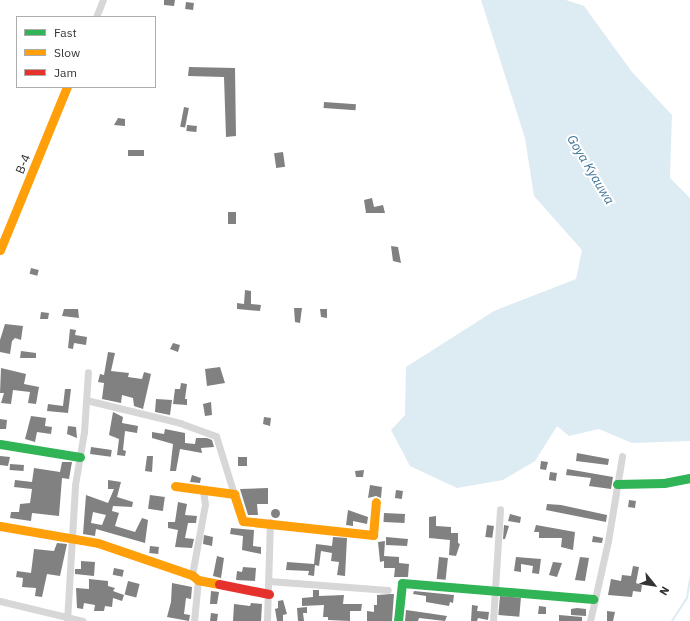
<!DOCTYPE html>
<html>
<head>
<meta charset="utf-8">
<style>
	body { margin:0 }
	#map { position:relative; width:690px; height:621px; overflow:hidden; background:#fff; font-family:"IBM Plex Sans",sans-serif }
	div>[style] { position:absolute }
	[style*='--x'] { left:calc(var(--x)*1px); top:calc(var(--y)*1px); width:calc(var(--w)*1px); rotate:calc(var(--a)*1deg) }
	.water>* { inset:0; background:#ddebf3 }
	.stream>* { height:2px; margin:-1px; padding:0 1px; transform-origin:1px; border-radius:1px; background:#ddebf3 }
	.building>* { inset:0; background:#818181; transform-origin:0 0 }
	.round { border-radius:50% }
	.street>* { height:7px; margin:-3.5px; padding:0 3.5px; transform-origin:3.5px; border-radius:3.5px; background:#d7d7d7 }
	.fast>* { height:9px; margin:-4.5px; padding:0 4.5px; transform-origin:4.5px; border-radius:4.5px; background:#30b455 }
	.slow>* { height:9px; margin:-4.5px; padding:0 4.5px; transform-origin:4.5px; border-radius:4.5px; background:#ff9f0a }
	.jam>* { height:9px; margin:-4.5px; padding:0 4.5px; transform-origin:4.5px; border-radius:4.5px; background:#e5322d }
	span { translate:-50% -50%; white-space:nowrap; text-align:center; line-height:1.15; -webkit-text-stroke:4px #fff; paint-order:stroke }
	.street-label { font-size:12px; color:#333 }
	.water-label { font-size:13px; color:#3f7597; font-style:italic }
	.legend { position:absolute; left:16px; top:16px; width:140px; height:72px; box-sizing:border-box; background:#fff; border:1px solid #adadad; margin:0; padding:5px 7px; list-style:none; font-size:12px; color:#333 }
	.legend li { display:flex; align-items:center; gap:8px; height:20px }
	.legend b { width:20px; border:1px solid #adadad }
	.north { position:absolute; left:634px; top:565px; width:40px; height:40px; -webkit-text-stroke:3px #fff; paint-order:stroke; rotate:120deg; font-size:11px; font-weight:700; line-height:16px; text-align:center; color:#333 }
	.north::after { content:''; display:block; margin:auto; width:14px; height:18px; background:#333; clip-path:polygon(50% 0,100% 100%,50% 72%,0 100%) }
</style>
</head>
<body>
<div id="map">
	<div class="water">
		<i style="clip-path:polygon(481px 0,566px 0,584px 6px,632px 72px,672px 115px,670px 178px,690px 198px,690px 441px,632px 443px,599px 429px,569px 436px,557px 426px,535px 461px,503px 480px,457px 488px,410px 466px,391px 430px,405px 415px,406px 367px,494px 311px,576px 279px,582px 250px,534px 196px,525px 138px)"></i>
	</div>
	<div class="stream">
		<i style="--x:672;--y:621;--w:27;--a:-57"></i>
		<i style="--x:687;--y:598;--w:19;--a:-81"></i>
	</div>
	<div class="building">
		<i style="clip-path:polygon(164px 0,175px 0,174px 6px,164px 5px)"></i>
		<i style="left:186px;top:2px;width:8px;height:7px;rotate:7deg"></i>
		<i style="clip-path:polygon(189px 67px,235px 68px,236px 136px,226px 137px,224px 77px,188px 76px)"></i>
		<i style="left:324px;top:102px;width:32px;height:6px;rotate:4deg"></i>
		<i style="left:184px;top:107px;width:5px;height:20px;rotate:11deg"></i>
		<i style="clip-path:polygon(118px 118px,125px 119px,125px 126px,114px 125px)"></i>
		<i style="left:187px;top:125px;width:10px;height:6px;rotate:6deg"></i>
		<i style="left:128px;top:150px;width:16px;height:6px"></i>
		<i style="left:283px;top:152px;width:15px;height:9px;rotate:82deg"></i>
		<i style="clip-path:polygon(372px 198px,374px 207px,383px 205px,385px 213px,366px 213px,364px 200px)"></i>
		<i style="left:228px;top:212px;width:8px;height:12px"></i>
		<i style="clip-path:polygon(391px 246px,398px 247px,401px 263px,393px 261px)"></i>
		<i style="left:31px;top:268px;width:8px;height:6px;rotate:14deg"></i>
		<i style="clip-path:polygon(245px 290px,251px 291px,251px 304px,261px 305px,260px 311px,237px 309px,237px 303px,244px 304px)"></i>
		<i style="clip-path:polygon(294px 308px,302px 308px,300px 323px,295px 322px)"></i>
		<i style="clip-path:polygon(64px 309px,78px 309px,79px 318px,62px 316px)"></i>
		<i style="clip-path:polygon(320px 309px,327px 309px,327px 318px,321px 317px)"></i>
		<i style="clip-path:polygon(41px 312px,49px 313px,48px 319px,40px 319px)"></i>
		<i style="clip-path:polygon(5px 324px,23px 326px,21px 340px,15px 338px,12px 341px,10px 354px,0 352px,0 340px)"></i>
		<i style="clip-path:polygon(70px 329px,76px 330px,75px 335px,87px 337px,86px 345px,74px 343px,73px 349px,68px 348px)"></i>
		<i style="clip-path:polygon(173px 343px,180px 345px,178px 352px,170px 349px)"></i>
		<i style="clip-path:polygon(21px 351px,36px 353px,36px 358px,20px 358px)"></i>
		<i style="clip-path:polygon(108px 352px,115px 353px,111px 371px,129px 373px,128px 377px,142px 379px,144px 372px,151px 374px,143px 409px,134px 406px,133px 398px,122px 395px,121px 403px,102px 399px,104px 383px,98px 382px,100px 374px,104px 375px)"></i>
		<i style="clip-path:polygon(220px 367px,225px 383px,207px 386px,205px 369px)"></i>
		<i style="clip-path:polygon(1px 368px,26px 374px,24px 384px,39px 387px,36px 404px,28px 403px,30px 392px,13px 390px,11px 404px,1px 403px,4px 393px,0 393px)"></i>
		<i style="clip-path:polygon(181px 383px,187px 384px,185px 399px,187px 399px,187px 405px,173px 404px,175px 389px,180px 389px)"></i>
		<i style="clip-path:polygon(65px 389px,71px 389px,68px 413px,47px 411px,48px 404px,63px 406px)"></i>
		<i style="clip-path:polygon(156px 399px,172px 400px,170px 415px,155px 412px)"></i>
		<i style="clip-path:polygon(211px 402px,212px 415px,205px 416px,203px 404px)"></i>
		<i style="clip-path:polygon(113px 412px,123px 417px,122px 423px,138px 426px,137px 433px,125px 431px,123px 450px,126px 451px,125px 456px,117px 455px,119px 439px,109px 435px)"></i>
		<i style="clip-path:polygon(31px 416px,46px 418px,45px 426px,52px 427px,51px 434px,37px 432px,35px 442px,25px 439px)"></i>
		<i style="clip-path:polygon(264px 417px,271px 418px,270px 426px,263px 424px)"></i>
		<i style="clip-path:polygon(0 419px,7px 420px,6px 429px,0 429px)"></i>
		<i style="clip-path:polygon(68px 426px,76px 427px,77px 438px,67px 434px)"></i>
		<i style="clip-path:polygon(165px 429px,185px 433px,185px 443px,195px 444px,196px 438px,207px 438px,212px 440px,214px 447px,201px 448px,202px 453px,180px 449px,176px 471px,170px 471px,173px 444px,152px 438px,152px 432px,164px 434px)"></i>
		<i style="left:91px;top:447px;width:21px;height:7px;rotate:8deg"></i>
		<i style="clip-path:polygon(577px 453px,609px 459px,608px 465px,576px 461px)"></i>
		<i style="clip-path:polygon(0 456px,10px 457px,8px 466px,0 465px)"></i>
		<i style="clip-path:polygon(147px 456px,153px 456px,152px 472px,145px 471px)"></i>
		<i style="left:238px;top:457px;width:9px;height:9px"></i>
		<i style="clip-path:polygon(541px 461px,548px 462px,546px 470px,540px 469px)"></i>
		<i style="clip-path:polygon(62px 462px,72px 462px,69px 479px,62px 478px,59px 516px,32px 513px,31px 521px,10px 518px,11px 512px,19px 512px,20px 504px,30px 503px,32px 489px,14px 487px,15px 480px,32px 482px,34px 468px,60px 472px)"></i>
		<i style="left:10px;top:464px;width:14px;height:6px;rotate:4deg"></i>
		<i style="clip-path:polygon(567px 469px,613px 477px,611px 489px,589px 486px,591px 478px,566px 475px)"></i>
		<i style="clip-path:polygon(364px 470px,363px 477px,356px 477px,355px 471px)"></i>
		<i style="left:550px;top:472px;width:7px;height:8px;rotate:8deg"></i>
		<i style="clip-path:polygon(192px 475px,201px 478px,200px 483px,190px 482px)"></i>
		<i style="clip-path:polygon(evenodd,108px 480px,121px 482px,117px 497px,133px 502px,132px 507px,113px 506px,112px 511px,119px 513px,115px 526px,135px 532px,142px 518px,148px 520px,145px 543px,96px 529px,95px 536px,83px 534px,86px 495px,108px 503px,114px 489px,108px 489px,108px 480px,93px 512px,106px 515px,102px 525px,91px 523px,93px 512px)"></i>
		<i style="clip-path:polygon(370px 485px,382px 487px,381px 498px,376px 496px,368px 498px)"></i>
		<i style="clip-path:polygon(268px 488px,268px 504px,257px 504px,258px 515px,248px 515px,240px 489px)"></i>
		<i style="left:396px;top:490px;width:7px;height:8px;rotate:8deg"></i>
		<i style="left:150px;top:495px;width:15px;height:14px;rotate:8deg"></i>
		<i style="left:629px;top:500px;width:7px;height:7px;rotate:8deg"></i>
		<i style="clip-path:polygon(178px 502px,187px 504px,185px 515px,197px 516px,196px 523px,188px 523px,185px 538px,194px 539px,192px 548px,175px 547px,178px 530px,168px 528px,168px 522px,175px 522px)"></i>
		<i style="clip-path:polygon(547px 504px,561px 505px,607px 515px,606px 522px,546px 510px)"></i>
		<i class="round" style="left:270.5px;top:508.5px;width:9px;height:9px"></i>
		<i style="clip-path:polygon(348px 510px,368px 517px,367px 524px,353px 521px,353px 526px,346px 525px)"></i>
		<i style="left:384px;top:513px;width:21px;height:9px;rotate:3deg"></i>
		<i style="clip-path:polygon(510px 514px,521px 517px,520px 523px,508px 521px)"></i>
		<i style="clip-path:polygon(436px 516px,436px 526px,451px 527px,451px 533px,458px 533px,458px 543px,460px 544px,456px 556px,449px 555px,450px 540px,429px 538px,429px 517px)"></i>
		<i style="left:487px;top:525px;width:7px;height:12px;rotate:8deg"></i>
		<i style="clip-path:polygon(504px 525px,509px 526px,505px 539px,503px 539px)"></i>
		<i style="clip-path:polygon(536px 525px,575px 532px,573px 550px,561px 547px,562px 538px,539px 538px,539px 532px,534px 532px)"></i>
		<i style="clip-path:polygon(231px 528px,254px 530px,253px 546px,261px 547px,261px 554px,242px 550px,243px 536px,230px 534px)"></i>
		<i style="clip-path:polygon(204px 535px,213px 537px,212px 546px,203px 544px)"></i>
		<i style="clip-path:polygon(593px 536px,603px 538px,602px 543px,592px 542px)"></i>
		<i style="clip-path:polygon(333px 537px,347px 538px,345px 576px,337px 575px,339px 562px,331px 561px,332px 553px,321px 551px,319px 566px,315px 565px,314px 576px,308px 575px,309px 571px,286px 570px,287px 562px,314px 564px,316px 544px,332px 546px)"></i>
		<i style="clip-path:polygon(386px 537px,408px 539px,407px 546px,386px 545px)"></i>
		<i style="clip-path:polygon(385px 541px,384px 556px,399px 557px,399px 563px,409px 564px,408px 577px,394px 577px,395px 568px,384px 568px,384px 561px,380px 562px,378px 542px)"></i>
		<i style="clip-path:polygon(57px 543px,67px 544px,60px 576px,47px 574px,42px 597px,35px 596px,36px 588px,22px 587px,23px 578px,16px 577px,17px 571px,31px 573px,34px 549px,54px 551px)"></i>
		<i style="left:150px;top:546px;width:9px;height:7px;rotate:6deg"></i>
		<i style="clip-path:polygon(217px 556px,224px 558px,221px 578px,213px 576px)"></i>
		<i style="left:439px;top:557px;width:9px;height:22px;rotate:6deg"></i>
		<i style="clip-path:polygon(516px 557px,541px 559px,539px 574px,532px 573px,533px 566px,521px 564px,521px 572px,514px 571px)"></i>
		<i style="clip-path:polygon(580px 557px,589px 558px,585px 581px,575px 580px)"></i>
		<i style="clip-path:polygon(81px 561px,95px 562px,94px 576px,75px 574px,75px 569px,81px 569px)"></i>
		<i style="clip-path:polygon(553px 562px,562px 563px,557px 577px,549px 575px)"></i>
		<i style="clip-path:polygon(633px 566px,639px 567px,636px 583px,642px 585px,641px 592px,633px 591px,632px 597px,608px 595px,611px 579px,621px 581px,622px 575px,631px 576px)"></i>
		<i style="clip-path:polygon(243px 567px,256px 568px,255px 581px,236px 580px,237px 571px,242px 572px)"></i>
		<i style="left:114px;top:568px;width:10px;height:7px;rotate:11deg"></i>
		<i style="clip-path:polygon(89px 579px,108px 581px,108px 586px,115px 588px,113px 591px,124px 595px,122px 601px,113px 598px,112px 607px,105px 606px,104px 611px,94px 611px,95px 605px,84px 603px,83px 609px,77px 608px,76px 588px,89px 589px)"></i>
		<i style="left:128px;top:581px;width:12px;height:14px;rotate:14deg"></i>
		<i style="clip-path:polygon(172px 583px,192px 587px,191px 599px,186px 598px,184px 614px,190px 615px,189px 621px,167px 617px,171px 602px)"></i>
		<i style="clip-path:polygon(313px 590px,319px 590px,319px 596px,344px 595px,343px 604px,362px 604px,361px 611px,350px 611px,350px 621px,328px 620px,328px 617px,323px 617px,324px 605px,302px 606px,302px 598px,313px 597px)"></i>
		<i style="clip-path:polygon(211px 591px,219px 592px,217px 604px,210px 604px)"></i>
		<i style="clip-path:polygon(414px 591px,454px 595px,453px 603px,450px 602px,449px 606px,426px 602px,426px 596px,413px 594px)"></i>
		<i style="clip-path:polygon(391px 594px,394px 594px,392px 621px,367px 621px,367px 611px,374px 612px,374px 605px,377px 605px,377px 595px)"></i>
		<i style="left:500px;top:596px;width:21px;height:19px;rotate:5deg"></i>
		<i style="clip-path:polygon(283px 600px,287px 614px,283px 615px,283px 621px,277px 621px,275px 609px,278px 608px,278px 601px)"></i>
		<i style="clip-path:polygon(251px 603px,262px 604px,261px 621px,233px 621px,234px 604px,250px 606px)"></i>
		<i style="clip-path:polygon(472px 605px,478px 606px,477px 611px,489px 612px,488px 620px,478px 618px,477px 621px,471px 621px)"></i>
		<i style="clip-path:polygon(539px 606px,546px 607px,546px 614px,538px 614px)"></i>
		<i style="clip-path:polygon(307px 607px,307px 613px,303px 613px,304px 621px,298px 621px,297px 608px)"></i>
		<i style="clip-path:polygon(577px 608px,586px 609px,586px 616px,571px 615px,571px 609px)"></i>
		<i style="clip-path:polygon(406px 610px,427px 613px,447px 616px,445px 621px,419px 618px,418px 621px,405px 621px)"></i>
		<i style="clip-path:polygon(607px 611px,615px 612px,613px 621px,607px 621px)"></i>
		<i style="clip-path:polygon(211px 613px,218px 614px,217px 621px,210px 621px)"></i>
		<i style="clip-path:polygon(559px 615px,582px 617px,582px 621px,559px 621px)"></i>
	</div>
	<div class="street">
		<i style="--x:96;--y:17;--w:18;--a:-68"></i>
		<i style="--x:86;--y:400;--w:97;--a:13.7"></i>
		<i style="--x:180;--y:423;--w:38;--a:20"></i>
		<i style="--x:216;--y:436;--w:61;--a:72.8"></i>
		<i style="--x:192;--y:575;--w:72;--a:-79.6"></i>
		<i style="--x:205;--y:504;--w:13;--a:-99"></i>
		<i style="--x:269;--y:581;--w:119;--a:4.3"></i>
		<i style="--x:0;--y:601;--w:85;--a:13.5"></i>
		<i style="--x:67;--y:621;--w:136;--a:-86.6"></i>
		<i style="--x:75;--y:485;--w:54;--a:-80.4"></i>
		<i style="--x:84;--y:432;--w:60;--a:-86.2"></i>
		<i style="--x:194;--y:621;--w:41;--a:-84.4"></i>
		<i style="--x:267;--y:621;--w:99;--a:-88.3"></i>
		<i style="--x:493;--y:621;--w:112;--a:-86.4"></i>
		<i style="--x:590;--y:621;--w:82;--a:-77.3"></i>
		<i style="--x:608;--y:541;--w:86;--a:-80.6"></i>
	</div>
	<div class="fast">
		<i style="--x:0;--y:444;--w:81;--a:9.2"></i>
		<i style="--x:617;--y:484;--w:47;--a:-1.2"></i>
		<i style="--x:664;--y:483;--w:26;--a:-11"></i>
		<i style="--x:398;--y:621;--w:38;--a:-84"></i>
		<i style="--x:402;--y:583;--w:192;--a:4.8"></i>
	</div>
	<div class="slow">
		<i style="--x:0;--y:250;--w:176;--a:-67.7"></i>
		<i style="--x:175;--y:486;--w:60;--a:7.7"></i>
		<i style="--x:234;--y:494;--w:28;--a:72"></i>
		<i style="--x:243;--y:521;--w:131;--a:6.1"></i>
		<i style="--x:373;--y:535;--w:33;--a:-85"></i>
		<i style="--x:0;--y:526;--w:99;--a:9.8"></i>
		<i style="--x:98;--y:543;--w:99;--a:18.8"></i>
		<i style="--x:192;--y:575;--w:8;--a:40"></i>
		<i style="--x:198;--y:580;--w:21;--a:11"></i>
	</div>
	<div class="jam">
		<i style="--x:219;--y:584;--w:51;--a:11.3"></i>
	</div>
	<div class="street-label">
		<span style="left:23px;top:164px;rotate:-68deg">B-4</span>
	</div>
	<div class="water-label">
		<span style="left:590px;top:170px;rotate:59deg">Goya Kyauwa</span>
	</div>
	<ul class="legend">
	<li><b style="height:5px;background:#30b455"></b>Fast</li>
	<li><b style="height:5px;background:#ff9f0a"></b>Slow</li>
	<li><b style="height:5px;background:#e5322d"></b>Jam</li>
	</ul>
	<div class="north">N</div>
</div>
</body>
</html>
